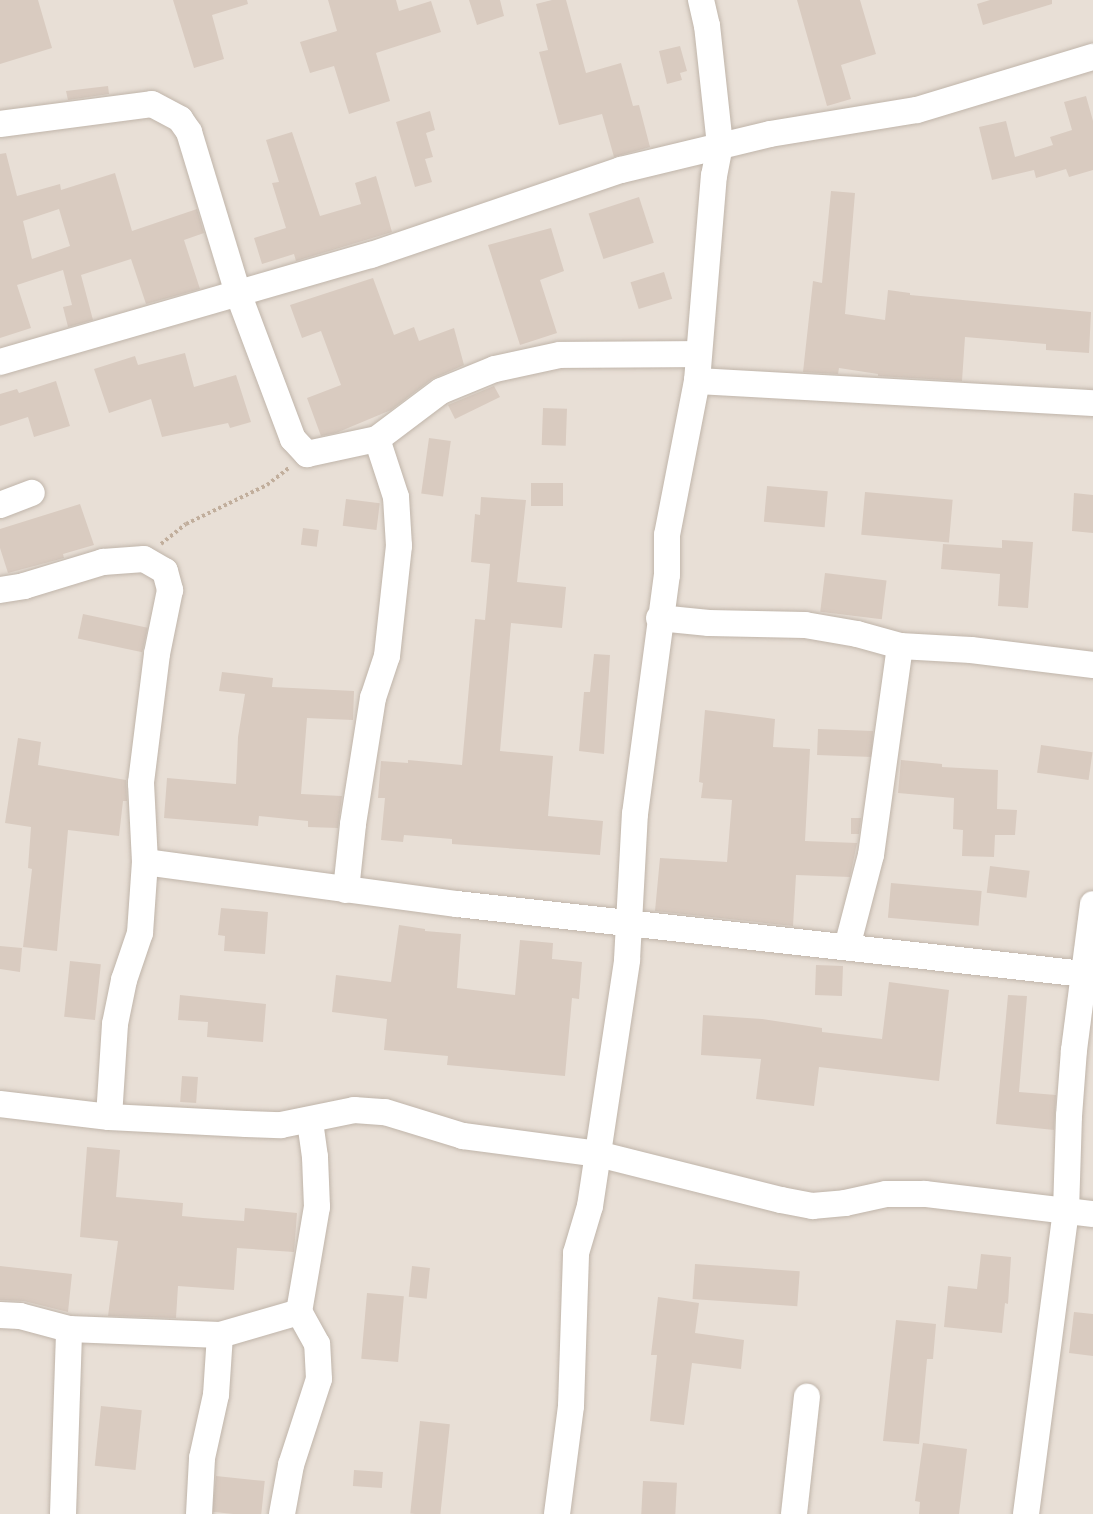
<!DOCTYPE html>
<html>
<head>
<meta charset="utf-8">
<style>
	body { margin:0 }
	#map { position:relative; width:1093px; height:1514px; overflow:hidden; background:#f4eee8; font-family:Lato,sans-serif }
	div>[style] { position:absolute }
	[style*='--x'] { left:calc(var(--x)*1px); top:calc(var(--y)*1px); width:calc(var(--w)*1px); rotate:calc(var(--a)*1deg) }
	.residential>* { inset:0; background:#e8dfd6; transform-origin:0 0 }
	.building>* { inset:0; background:#d9cbc0; transform-origin:0 0 }
	.path>* { height:4px; margin-top:-2px; transform-origin:0; background:repeating-linear-gradient(90deg,#c1ae9c 0 3px,transparent 0 6px) }
	.roads { filter:drop-shadow(0 0 2px #c0b5aa) drop-shadow(0 0 2px #c0b5aa) }
	.minor>* { height:26px; margin:-13px; padding:0 13px; transform-origin:13px; border-radius:13px; background:#fff }
	span { translate:-50% -50%; white-space:nowrap; text-align:center; line-height:1.15; -webkit-text-stroke:6px #fff; paint-order:stroke }
</style>
</head>
<body>
<div id="map">
	<div class="residential">
		<i style="left:0;top:0;width:1093px;height:1514px"></i>
	</div>
	<div class="building">
		<i style="clip-path:polygon(0 0,38px 0,52px 48px,0 64px)"></i>
		<i style="clip-path:polygon(173px 0,247px 0,248px 4px,212px 15px,224px 59px,194px 68px)"></i>
		<i style="clip-path:polygon(328px 0,396px 0,399px 11px,431px 1px,441px 32px,376px 53px,390px 101px,349px 114px,334px 66px,310px 73px,300px 42px,337px 31px)"></i>
		<i style="clip-path:polygon(469px 0,500px 0,504px 16px,477px 25px)"></i>
		<i style="clip-path:polygon(552px 0,566px 0,586px 73px,621px 63px,633px 106px,639px 105px,650px 147px,614px 157px,602px 114px,559px 125px,539px 52px,548px 50px,536px 4px)"></i>
		<i style="clip-path:polygon(797px 0,860px 0,876px 54px,841px 65px,851px 99px,827px 106px)"></i>
		<i style="clip-path:polygon(990px 0,1052px 0,1052px 4px,983px 25px,977px 4px)"></i>
		<i style="clip-path:polygon(680px 46px,687px 71px,680px 73px,682px 80px,667px 84px,659px 51px)"></i>
		<i style="clip-path:polygon(108px 86px,109px 94px,68px 100px,66px 91px)"></i>
		<i style="clip-path:polygon(1086px 96px,1093px 121px,1093px 170px,1069px 177px,1066px 169px,1036px 178px,1034px 170px,992px 180px,979px 127px,1006px 121px,1015px 157px,1053px 145px,1050px 137px,1072px 130px,1064px 102px)"></i>
		<i style="clip-path:polygon(430px 111px,435px 130px,426px 133px,433px 157px,425px 159px,432px 182px,415px 187px,396px 122px)"></i>
		<i style="clip-path:polygon(292px 132px,320px 216px,361px 204px,355px 183px,376px 176px,392px 232px,296px 261px,294px 254px,262px 264px,254px 238px,286px 228px,272px 183px,279px 182px,266px 140px)"></i>
		<i style="clip-path:polygon(evenodd,6px 153px,17px 196px,60px 184px,61px 190px,115px 173px,132px 231px,197px 209px,204px 233px,184px 240px,200px 289px,146px 304px,131px 259px,81px 275px,93px 320px,68px 327px,63px 307px,72px 305px,63px 270px,17px 285px,31px 328px,0 338px,0 154px,6px 153px,59px 209px,70px 246px,32px 259px,23px 221px,59px 209px)"></i>
		<i style="clip-path:polygon(831px 191px,855px 193px,845px 314px,885px 320px,888px 290px,910px 293px,910px 295px,1091px 312px,1089px 353px,1046px 350px,1046px 344px,965px 337px,962px 381px,878px 376px,878px 374px,839px 368px,838px 374px,803px 372px,813px 281px,822px 283px)"></i>
		<i style="left:639px;top:197px;width:48px;height:53px;rotate:72deg"></i>
		<i style="clip-path:polygon(551px 228px,564px 271px,540px 280px,557px 333px,520px 345px,488px 245px)"></i>
		<i style="left:664px;top:272px;width:28px;height:35px;rotate:73deg"></i>
		<i style="clip-path:polygon(373px 278px,394px 335px,414px 327px,419px 341px,454px 328px,464px 365px,432px 379px,391px 410px,336px 433px,321px 436px,307px 398px,341px 385px,321px 331px,302px 338px,290px 305px)"></i>
		<i style="clip-path:polygon(185px 353px,194px 387px,236px 375px,251px 422px,230px 428px,228px 423px,162px 437px,151px 399px,109px 413px,94px 369px,135px 356px,138px 365px)"></i>
		<i style="clip-path:polygon(56px 381px,70px 426px,34px 437px,28px 417px,0 426px,0 394px,17px 389px,19px 393px)"></i>
		<i style="clip-path:polygon(494px 386px,500px 397px,455px 419px,448px 405px)"></i>
		<i style="left:543px;top:408px;width:24px;height:37px;rotate:2deg"></i>
		<i style="left:429px;top:438px;width:22px;height:56px;rotate:8deg"></i>
		<i style="left:531px;top:483px;width:32px;height:23px"></i>
		<i style="left:767px;top:486px;width:61px;height:36px;rotate:5deg"></i>
		<i style="left:865px;top:492px;width:88px;height:43px;rotate:5deg"></i>
		<i style="clip-path:polygon(1074px 493px,1093px 495px,1093px 533px,1072px 531px)"></i>
		<i style="clip-path:polygon(481px 497px,526px 500px,517px 582px,566px 587px,562px 628px,511px 623px,500px 751px,553px 756px,548px 816px,603px 821px,600px 855px,452px 844px,452px 839px,404px 835px,403px 842px,381px 840px,385px 798px,378px 798px,381px 761px,408px 763px,408px 760px,462px 765px,475px 619px,485px 620px,490px 564px,471px 562px,475px 514px,480px 515px)"></i>
		<i style="left:346px;top:499px;width:34px;height:27px;rotate:7deg"></i>
		<i style="clip-path:polygon(80px 504px,94px 545px,63px 554px,64px 558px,8px 573px,0 548px,0 529px)"></i>
		<i style="left:303px;top:528px;width:16px;height:17px;rotate:7deg"></i>
		<i style="clip-path:polygon(1002px 540px,1033px 542px,1028px 608px,998px 606px,1000px 574px,941px 569px,943px 544px,1002px 548px)"></i>
		<i style="left:825px;top:573px;width:62px;height:39px;rotate:7deg"></i>
		<i style="left:83px;top:614px;width:66px;height:25px;rotate:12deg"></i>
		<i style="clip-path:polygon(594px 654px,610px 655px,604px 754px,579px 751px,584px 692px,590px 692px)"></i>
		<i style="clip-path:polygon(222px 672px,273px 678px,272px 687px,354px 691px,353px 720px,307px 718px,301px 794px,342px 796px,338px 828px,308px 827px,308px 821px,259px 816px,258px 826px,164px 818px,167px 778px,236px 784px,238px 737px,245px 694px,219px 691px)"></i>
		<i style="clip-path:polygon(705px 710px,775px 719px,773px 747px,810px 749px,805px 841px,857px 843px,850px 877px,796px 875px,793px 926px,655px 911px,660px 858px,727px 862px,732px 800px,701px 798px,703px 783px,699px 782px)"></i>
		<i style="left:818px;top:729px;width:55px;height:26px;rotate:2deg"></i>
		<i style="clip-path:polygon(18px 738px,41px 742px,38px 765px,126px 780px,127px 801px,123px 801px,119px 836px,68px 830px,57px 951px,23px 947px,32px 869px,28px 868px,31px 827px,5px 823px)"></i>
		<i style="left:1041px;top:745px;width:52px;height:28px;rotate:8deg"></i>
		<i style="clip-path:polygon(901px 760px,942px 764px,942px 767px,998px 770px,997px 809px,1017px 810px,1015px 835px,995px 835px,994px 857px,962px 856px,963px 830px,953px 829px,954px 798px,898px 793px)"></i>
		<i style="clip-path:polygon(851px 818px,861px 818px,859px 834px,851px 834px)"></i>
		<i style="left:990px;top:866px;width:40px;height:27px;rotate:7deg"></i>
		<i style="left:891px;top:883px;width:91px;height:35px;rotate:5deg"></i>
		<i style="clip-path:polygon(221px 908px,268px 912px,265px 954px,224px 951px,225px 936px,218px 935px)"></i>
		<i style="clip-path:polygon(399px 925px,425px 929px,425px 931px,461px 934px,457px 988px,515px 995px,520px 940px,553px 943px,552px 959px,582px 962px,579px 999px,572px 998px,565px 1076px,447px 1065px,448px 1056px,384px 1050px,387px 1019px,332px 1012px,336px 975px,391px 982px)"></i>
		<i style="clip-path:polygon(0 946px,22px 948px,20px 972px,0 969px)"></i>
		<i style="left:70px;top:961px;width:31px;height:56px;rotate:6deg"></i>
		<i style="left:816px;top:965px;width:27px;height:30px;rotate:2deg"></i>
		<i style="clip-path:polygon(889px 982px,949px 990px,939px 1081px,819px 1067px,814px 1106px,756px 1099px,761px 1059px,701px 1055px,703px 1015px,762px 1019px,822px 1028px,822px 1032px,882px 1039px)"></i>
		<i style="clip-path:polygon(180px 995px,266px 1004px,263px 1042px,207px 1037px,208px 1022px,178px 1020px)"></i>
		<i style="clip-path:polygon(1008px 995px,1027px 996px,1019px 1092px,1056px 1095px,1054px 1130px,996px 1124px)"></i>
		<i style="left:182px;top:1076px;width:16px;height:26px;rotate:4deg"></i>
		<i style="clip-path:polygon(87px 1147px,120px 1150px,116px 1197px,183px 1203px,182px 1216px,203px 1218px,244px 1221px,245px 1208px,297px 1213px,294px 1252px,237px 1248px,234px 1290px,178px 1286px,176px 1318px,108px 1316px,118px 1241px,80px 1237px)"></i>
		<i style="clip-path:polygon(981px 1254px,1011px 1257px,1008px 1304px,1005px 1303px,1002px 1333px,944px 1327px,948px 1286px,977px 1289px)"></i>
		<i style="left:695px;top:1264px;width:105px;height:35px;rotate:4deg"></i>
		<i style="clip-path:polygon(0 1266px,72px 1274px,68px 1312px,24px 1301px,0 1300px)"></i>
		<i style="left:412px;top:1266px;width:18px;height:31px;rotate:6deg"></i>
		<i style="left:367px;top:1293px;width:37px;height:66px;rotate:5deg"></i>
		<i style="clip-path:polygon(658px 1297px,699px 1303px,695px 1333px,744px 1340px,741px 1369px,692px 1363px,684px 1425px,650px 1421px,657px 1355px,651px 1355px)"></i>
		<i style="clip-path:polygon(1074px 1312px,1093px 1314px,1093px 1356px,1069px 1353px)"></i>
		<i style="clip-path:polygon(896px 1320px,936px 1324px,933px 1359px,927px 1359px,919px 1444px,883px 1441px)"></i>
		<i style="left:101px;top:1406px;width:41px;height:60px;rotate:6deg"></i>
		<i style="left:420px;top:1421px;width:30px;height:93px;rotate:6deg"></i>
		<i style="clip-path:polygon(923px 1443px,967px 1449px,959px 1514px,919px 1514px,920px 1502px,915px 1501px)"></i>
		<i style="left:354px;top:1470px;width:29px;height:16px;rotate:4deg"></i>
		<i style="left:216px;top:1476px;width:49px;height:36px;rotate:6deg"></i>
		<i style="left:643px;top:1481px;width:34px;height:33px;rotate:3deg"></i>
	</div>
	<div class="path">
		<i style="--x:161;--y:544;--w:32;--a:-39"></i>
		<i style="--x:186;--y:524;--w:90;--a:-25.7"></i>
		<i style="--x:267;--y:485;--w:29;--a:-38"></i>
	</div>
	<div class="roads">
		<div class="minor">
			<i style="--x:0;--y:124;--w:153;--a:-7.5"></i>
			<i style="--x:152;--y:104;--w:32;--a:28"></i>
			<i style="--x:180;--y:119;--w:16;--a:55"></i>
			<i style="--x:189;--y:132;--w:168;--a:73.1"></i>
			<i style="--x:238;--y:293;--w:156;--a:69.4"></i>
			<i style="--x:293;--y:439;--w:21;--a:47"></i>
			<i style="--x:307;--y:454;--w:72;--a:-12.1"></i>
			<i style="--x:377;--y:439;--w:80;--a:-36.9"></i>
			<i style="--x:441;--y:391;--w:58;--a:-22.2"></i>
			<i style="--x:495;--y:369;--w:66;--a:-12.2"></i>
			<i style="--x:560;--y:355;--w:138;--a:-0.4"></i>
			<i style="--x:0;--y:362;--w:386;--a:-16.1"></i>
			<i style="--x:371;--y:255;--w:264;--a:-18.8"></i>
			<i style="--x:621;--y:170;--w:153;--a:-13.6"></i>
			<i style="--x:770;--y:134;--w:149;--a:-9.3"></i>
			<i style="--x:917;--y:110;--w:184;--a:-16.8"></i>
			<i style="--x:697;--y:381;--w:397;--a:3.2"></i>
			<i style="--x:0;--y:505;--w:34;--a:-21"></i>
			<i style="--x:0;--y:590;--w:24;--a:-9"></i>
			<i style="--x:24;--y:586;--w:83;--a:-16.9"></i>
			<i style="--x:103;--y:562;--w:41;--a:-4.2"></i>
			<i style="--x:144;--y:559;--w:24;--a:30"></i>
			<i style="--x:165;--y:571;--w:20;--a:75"></i>
			<i style="--x:170;--y:590;--w:65;--a:101.5"></i>
			<i style="--x:157;--y:654;--w:130;--a:97.1"></i>
			<i style="--x:141;--y:783;--w:79;--a:87.1"></i>
			<i style="--x:145;--y:862;--w:315;--a:7.7"></i>
			<i style="--x:457;--y:904;--w:631;--a:6.37"></i>
			<i style="--x:659;--y:618;--w:50;--a:5.7"></i>
			<i style="--x:709;--y:623;--w:96;--a:1.2"></i>
			<i style="--x:805;--y:625;--w:53;--a:9.8"></i>
			<i style="--x:857;--y:634;--w:45;--a:15.6"></i>
			<i style="--x:900;--y:646;--w:71;--a:3.2"></i>
			<i style="--x:971;--y:650;--w:123;--a:7"></i>
			<i style="--x:346;--y:890;--w:66;--a:-83.9"></i>
			<i style="--x:353;--y:824;--w:128;--a:-81"></i>
			<i style="--x:373;--y:698;--w:44;--a:-71.6"></i>
			<i style="--x:387;--y:656;--w:111;--a:-83.8"></i>
			<i style="--x:399;--y:546;--w:49;--a:-93.5"></i>
			<i style="--x:396;--y:497;--w:61;--a:-108.1"></i>
			<i style="--x:847;--y:947;--w:95;--a:-75.4"></i>
			<i style="--x:871;--y:855;--w:211;--a:-82.1"></i>
			<i style="--x:0;--y:1104;--w:110;--a:6.8"></i>
			<i style="--x:109;--y:1117;--w:137;--a:2.9"></i>
			<i style="--x:246;--y:1124;--w:35;--a:2"></i>
			<i style="--x:281;--y:1125;--w:75;--a:-11.6"></i>
			<i style="--x:354;--y:1110;--w:31;--a:4"></i>
			<i style="--x:385;--y:1112;--w:82;--a:17.1"></i>
			<i style="--x:463;--y:1136;--w:136;--a:7.6"></i>
			<i style="--x:598;--y:1154;--w:189;--a:14.1"></i>
			<i style="--x:781;--y:1200;--w:32;--a:11"></i>
			<i style="--x:812;--y:1206;--w:33;--a:-5"></i>
			<i style="--x:845;--y:1203;--w:42;--a:-12.4"></i>
			<i style="--x:886;--y:1194;--w:39;--a:0"></i>
			<i style="--x:925;--y:1194;--w:169;--a:6.8"></i>
			<i style="--x:109;--y:1117;--w:93;--a:-86.3"></i>
			<i style="--x:115;--y:1024;--w:45;--a:-78.4"></i>
			<i style="--x:124;--y:980;--w:50;--a:-71.2"></i>
			<i style="--x:140;--y:933;--w:71;--a:-86"></i>
			<i style="--x:0;--y:1315;--w:20;--a:3"></i>
			<i style="--x:20;--y:1316;--w:51;--a:14.9"></i>
			<i style="--x:69;--y:1329;--w:151;--a:2.3"></i>
			<i style="--x:220;--y:1335;--w:82;--a:-16.2"></i>
			<i style="--x:63;--y:1514;--w:185;--a:-88.1"></i>
			<i style="--x:199;--y:1514;--w:56;--a:-86.9"></i>
			<i style="--x:202;--y:1458;--w:65;--a:-77.5"></i>
			<i style="--x:216;--y:1395;--w:60;--a:-86.2"></i>
			<i style="--x:282;--y:1514;--w:50;--a:-79.6"></i>
			<i style="--x:291;--y:1465;--w:90;--a:-72"></i>
			<i style="--x:319;--y:1379;--w:35;--a:-93"></i>
			<i style="--x:317;--y:1344;--w:37;--a:-119"></i>
			<i style="--x:299;--y:1312;--w:107;--a:-80.3"></i>
			<i style="--x:317;--y:1207;--w:50;--a:-92.3"></i>
			<i style="--x:315;--y:1157;--w:37;--a:-98"></i>
			<i style="--x:557;--y:1514;--w:109;--a:-82.6"></i>
			<i style="--x:571;--y:1406;--w:153;--a:-88.1"></i>
			<i style="--x:576;--y:1253;--w:49;--a:-73.4"></i>
			<i style="--x:590;--y:1206;--w:249;--a:-81.4"></i>
			<i style="--x:627;--y:960;--w:146;--a:-86.9"></i>
			<i style="--x:635;--y:814;--w:241;--a:-82.4"></i>
			<i style="--x:667;--y:575;--w:40;--a:-90"></i>
			<i style="--x:667;--y:535;--w:157;--a:-79"></i>
			<i style="--x:697;--y:381;--w:206;--a:-85.3"></i>
			<i style="--x:714;--y:176;--w:32;--a:-79"></i>
			<i style="--x:720;--y:145;--w:120;--a:-96.2"></i>
			<i style="--x:707;--y:26;--w:27;--a:-103"></i>
			<i style="--x:794;--y:1514;--w:118;--a:-83.7"></i>
			<i style="--x:1026;--y:1514;--w:306;--a:-82.5"></i>
			<i style="--x:1066;--y:1211;--w:95;--a:-88.2"></i>
			<i style="--x:1069;--y:1116;--w:66;--a:-85.7"></i>
			<i style="--x:1074;--y:1050;--w:147;--a:-82.6"></i>
		</div>
	</div>
</div>
</body>
</html>
